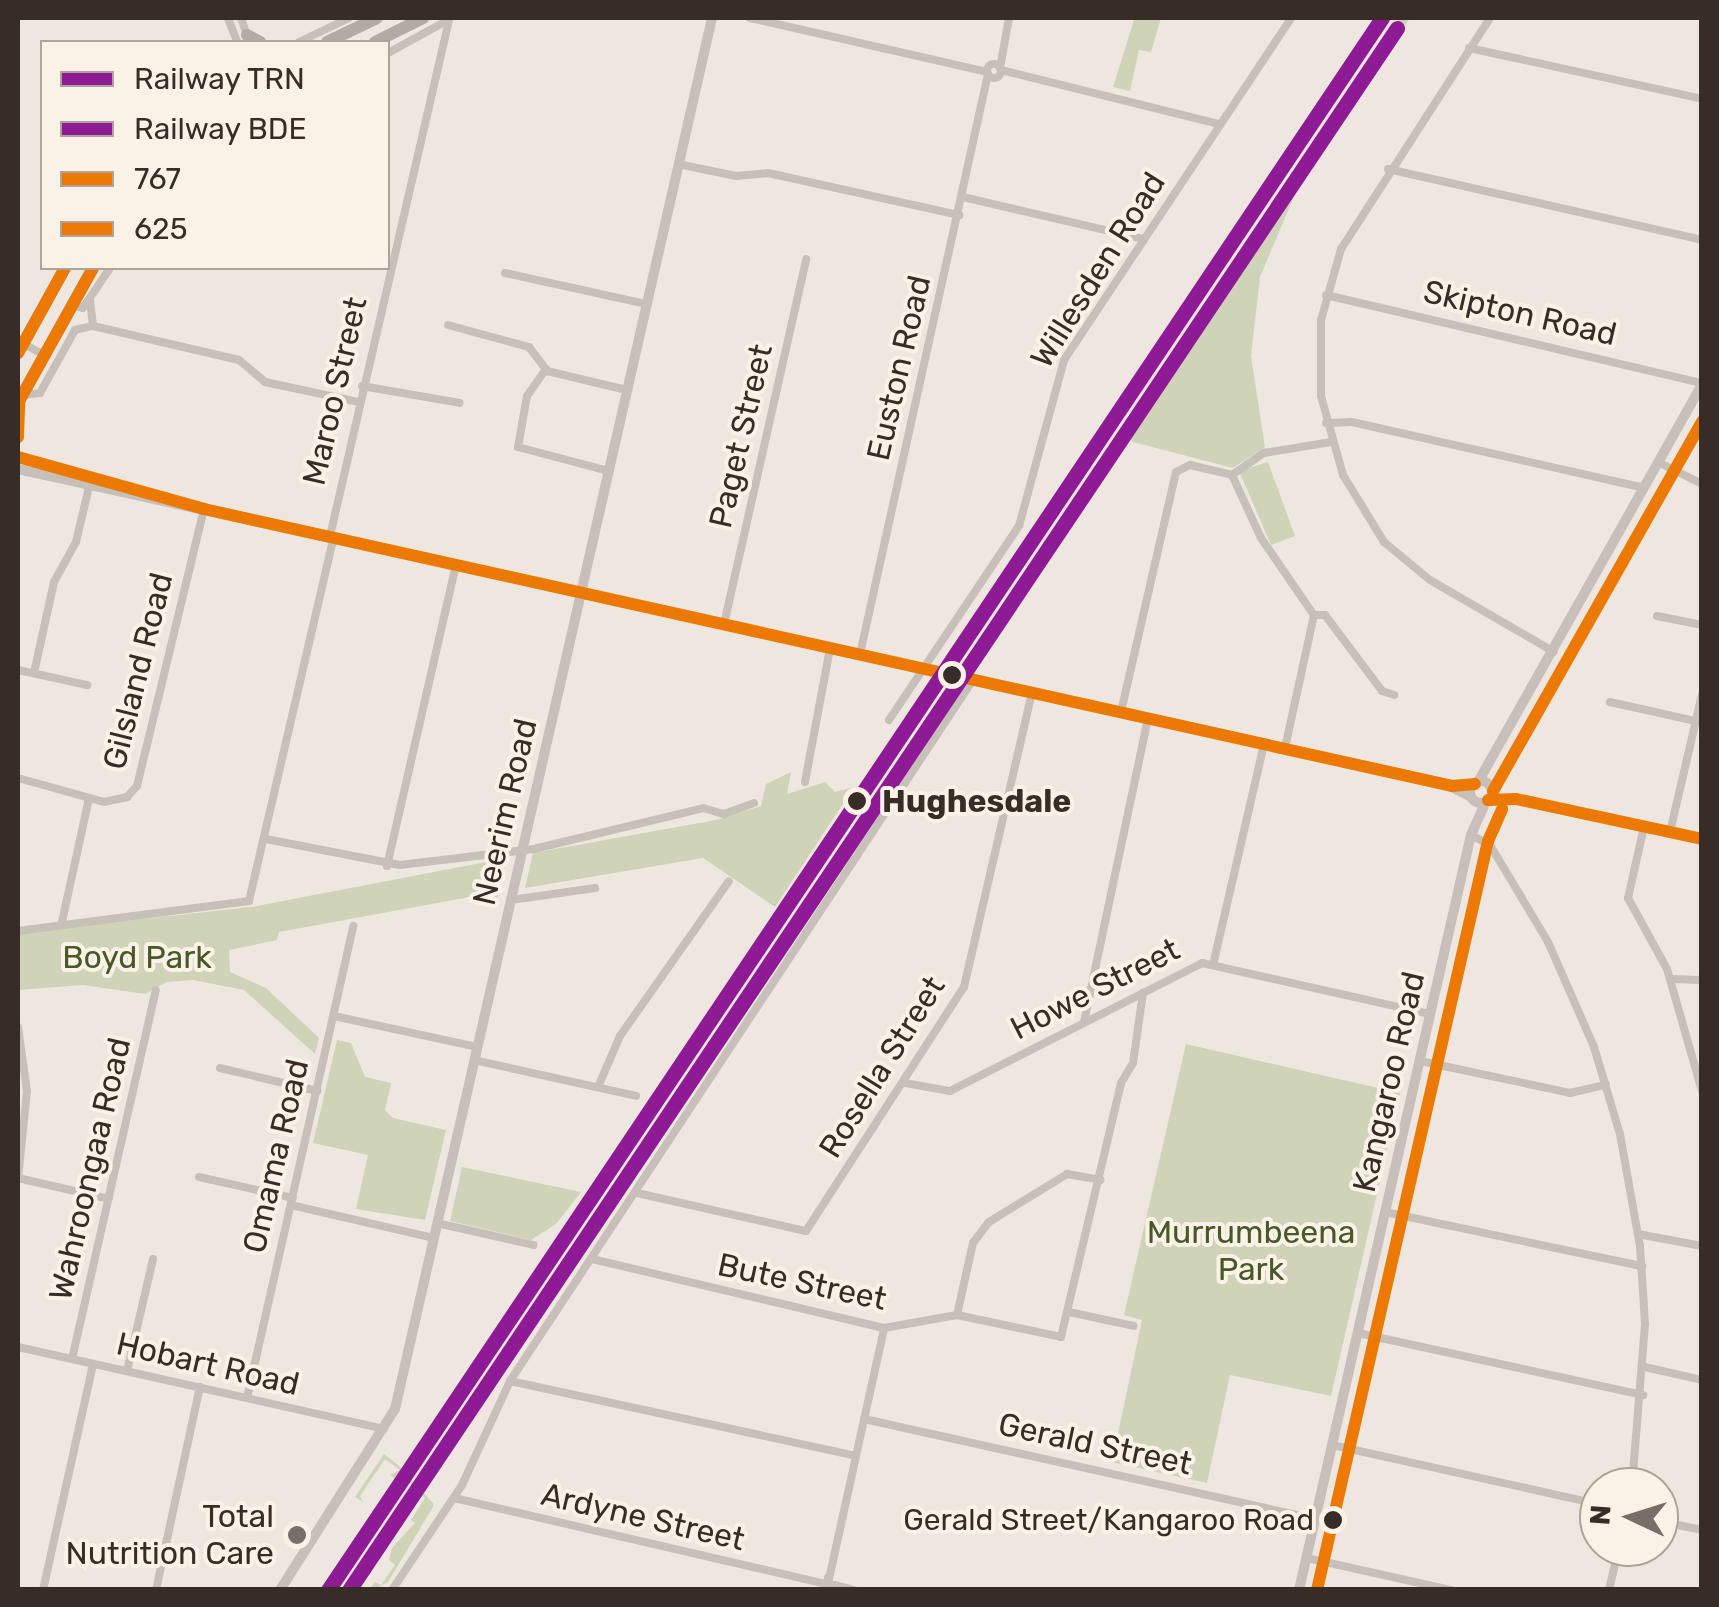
<!DOCTYPE html>
<html>
<head>
<meta charset="utf-8">
<style>
	body { margin:0 }
	#map { position:relative; width:1719px; height:1607px; overflow:hidden; background:#eee7e0; font-family:Rubik,sans-serif }
	div>[style] { position:absolute }
	[style*='--x'] { left:calc(var(--x)*1px); top:calc(var(--y)*1px); width:calc(var(--w)*1px); rotate:calc(var(--a)*1deg) }
	.green>* { inset:0; background:#cfd4b9 }
	.minor>* { height:8px; margin:-4px; padding:0 4px; transform-origin:4px; border-radius:4px; background:#c7c0b9 }
	.minor>.ring { margin:-4px; padding:0; box-sizing:content-box; background:none; border:8px solid #c7c0b9; border-radius:50% }
	.tertiary>* { height:10px; margin:-5px; padding:0 5px; transform-origin:5px; border-radius:5px; background:#c7c0b9 }
	.tertiary>.ring { margin:-5px; padding:0; box-sizing:content-box; background:none; border:10px solid #c7c0b9; border-radius:50% }
	.trunk>* { height:12px; margin:-6px; padding:0 6px; transform-origin:6px; border-radius:6px; background:#b2aaa4 }
	.bus-1>* { height:12px; margin:-6px; padding:0 6px; transform-origin:6px; border-radius:6px; background:#eb7904 }
	.bus-2>* { height:12px; margin:-6px; padding:0 6px; transform-origin:6px; border-radius:6px; background:#eb7904 }
	.rail-1>* { height:15px; margin:-7.5px; padding:0 7.5px; transform-origin:7.5px; border-radius:7.5px; background:#8f1a95 }
	.rail-2>* { height:15px; margin:-7.5px; padding:0 7.5px; transform-origin:7.5px; border-radius:7.5px; background:#8f1a95 }
	.dots>* { width:28px; height:28px; translate:-50% -50%; box-sizing:border-box; border:5px solid #fbf2e7; border-radius:50% }
	span { translate:-50% -50%; white-space:nowrap; text-align:center; line-height:1.15; -webkit-text-stroke:8px #fbf2e7; paint-order:stroke }
	.bus-label { font-size:30px; color:#382c27 }
	.right { translate:-100% -50%; text-align:right }
	.street-label { font-size:32px; color:#382c27 }
	.stop-label { font-size:32px; color:#382c27; font-weight:700 }
	.left { translate:0 -50%; text-align:left }
	.park-label { font-size:32px; color:#475928 }
	.poi-label { font-size:32px; color:#382c27 }
	.frame { position:absolute; inset:0; border:20px solid #382c27; pointer-events:none }
	.legend { position:absolute; left:40px; top:40px; width:350px; height:230px; box-sizing:border-box; background:#fbf2e7; border:2px solid #ada39a; margin:0; padding:12px 18px; list-style:none; font-size:30px; color:#382c27 }
	.legend li { display:flex; align-items:center; gap:20px; height:50px }
	.legend b { width:50px; border:2px solid #ada39a }
	.north { position:absolute; left:1579px; top:1467px; width:100px; height:100px; box-sizing:border-box; background:#fbf2e7; border:2px solid #ada39a; border-radius:50%; rotate:274deg; font-size:28px; font-weight:700; line-height:40px; text-align:center; color:#382c27 }
	.north::after { content:''; display:block; margin:auto; width:35px; height:45px; background:#786d68; clip-path:polygon(50% 0,100% 100%,50% 72%,0 100%) }
</style>
</head>
<body>
<div id="map">
	<div class="green">
		<i style="clip-path:polygon(1127px 18px,1161px 18px,1151px 52px,1139px 50px,1130px 91px,1113px 87px,1134px 20px)"></i>
		<i style="clip-path:polygon(1399px 18px,1410px 18px,1301px 180px,1260px 277px,1251px 356px,1265px 447px,1233px 468px,1133px 442px,1127px 438px,1164px 375px)"></i>
		<i style="clip-path:polygon(1268px 462px,1295px 536px,1271px 545px,1239px 471px)"></i>
		<i style="clip-path:polygon(791px 772px,787px 794px,825px 782px,835px 792px,854px 787px,775px 907px,703px 858px,525px 888px,533px 853px,716px 820px,761px 806px,766px 784px)"></i>
		<i style="clip-path:polygon(507px 858px,497px 900px,481px 895px,279px 932px,277px 940px,229px 950px,230px 972px,266px 988px,319px 1038px,315px 1054px,244px 990px,193px 980px,167px 982px,145px 994px,83px 985px,18px 990px,18px 935px,33px 931px,251px 907px)"></i>
		<i style="clip-path:polygon(337px 1040px,351px 1043px,365px 1077px,391px 1083px,385px 1110px,393px 1118px,446px 1130px,425px 1220px,356px 1209px,368px 1155px,313px 1143px)"></i>
		<i style="clip-path:polygon(1186px 1044px,1400px 1093px,1331px 1396px,1230px 1375px,1207px 1483px,1112px 1462px,1142px 1320px,1124px 1315px)"></i>
		<i style="clip-path:polygon(462px 1167px,581px 1192px,556px 1224px,531px 1240px,450px 1221px)"></i>
		<i style="clip-path:polygon(384px 1454px,399px 1466px,433px 1503px,433px 1507px,388px 1582px,375px 1589px,370px 1589px,375px 1582px,381px 1585px,395px 1565px,389px 1560px,392px 1548px,415px 1523px,411px 1520px,425px 1498px,405px 1478px,401px 1483px,390px 1475px,400px 1470px,385px 1459px,360px 1496px,363px 1502px,355px 1497px)"></i>
	</div>
	<div class="minor">
		<i style="--x:228;--y:18;--w:26;--a:69"></i>
		<i style="--x:241;--y:18;--w:21;--a:71"></i>
		<i style="--x:750;--y:18;--w:243;--a:12.8"></i>
		<i style="--x:1490;--y:18;--w:275;--a:122.8"></i>
		<i style="--x:1341;--y:249;--w:74;--a:105.7"></i>
		<i style="--x:1321;--y:320;--w:76;--a:90"></i>
		<i style="--x:1321;--y:396;--w:82;--a:74.4"></i>
		<i style="--x:1343;--y:475;--w:79;--a:58.5"></i>
		<i style="--x:1384;--y:542;--w:60;--a:39.6"></i>
		<i style="--x:1430;--y:580;--w:143;--a:30.1"></i>
		<i style="--x:299;--y:42;--w:55;--a:-25.6"></i>
		<i style="--x:1469;--y:48;--w:239;--a:12.3"></i>
		<i style="--x:388;--y:53;--w:68;--a:-28.8"></i>
		<i class="ring" style="left:987px;top:64px;width:6px;height:6px"></i>
		<i style="--x:1000;--y:68;--w:51;--a:-79.8"></i>
		<i style="--x:1001;--y:70;--w:226;--a:13.9"></i>
		<i style="--x:678;--y:164;--w:59;--a:11.7"></i>
		<i style="--x:736;--y:176;--w:32;--a:-5"></i>
		<i style="--x:768;--y:173;--w:196;--a:12.4"></i>
		<i style="--x:1388;--y:169;--w:322;--a:12.7"></i>
		<i style="--x:963;--y:197;--w:186;--a:13.1"></i>
		<i style="--x:505;--y:273;--w:144;--a:12.4"></i>
		<i style="--x:1326;--y:295;--w:386;--a:13.2"></i>
		<i style="--x:90;--y:301;--w:25;--a:83"></i>
		<i style="--x:72;--y:305;--w:11;--a:15"></i>
		<i style="--x:83;--y:308;--w:48;--a:-56"></i>
		<i style="--x:448;--y:325;--w:84;--a:15.2"></i>
		<i style="--x:529;--y:347;--w:30;--a:53"></i>
		<i style="--x:547;--y:371;--w:82;--a:13.4"></i>
		<i style="--x:18;--y:341;--w:30;--a:28"></i>
		<i style="--x:546;--y:369;--w:33;--a:125"></i>
		<i style="--x:527;--y:396;--w:52;--a:100"></i>
		<i style="--x:518;--y:447;--w:93;--a:14.9"></i>
		<i style="--x:362;--y:386;--w:99;--a:9.8"></i>
		<i style="--x:22;--y:395;--w:18;--a:-6"></i>
		<i style="--x:40;--y:393;--w:72;--a:-60.9"></i>
		<i style="--x:75;--y:330;--w:18;--a:-13"></i>
		<i style="--x:93;--y:326;--w:150;--a:13.1"></i>
		<i style="--x:239;--y:360;--w:34;--a:40"></i>
		<i style="--x:265;--y:382;--w:95;--a:12.1"></i>
		<i style="--x:1326;--y:423;--w:26;--a:-2"></i>
		<i style="--x:1352;--y:422;--w:299;--a:12.7"></i>
		<i style="--x:1658;--y:462;--w:49;--a:26.6"></i>
		<i style="--x:1232;--y:475;--w:69;--a:65.3"></i>
		<i style="--x:1261;--y:538;--w:93;--a:55.5"></i>
		<i style="--x:1314;--y:615;--w:136;--a:102.3"></i>
		<i style="--x:1232;--y:475;--w:39;--a:-35"></i>
		<i style="--x:1264;--y:453;--w:68;--a:-9.3"></i>
		<i style="--x:330;--y:536;--w:530;--a:-77.01"></i>
		<i style="--x:1314;--y:615;--w:11;--a:0"></i>
		<i style="--x:1325;--y:615;--w:95;--a:53.1"></i>
		<i style="--x:1382;--y:691;--w:13;--a:18"></i>
		<i style="--x:1657;--y:616;--w:46;--a:11.3"></i>
		<i style="--x:724;--y:624;--w:374;--a:-77.3"></i>
		<i style="--x:860;--y:654;--w:594;--a:-77.55"></i>
		<i style="--x:18;--y:670;--w:71;--a:12.3"></i>
		<i style="--x:34;--y:673;--w:93;--a:-77.6"></i>
		<i style="--x:54;--y:582;--w:46;--a:-61.2"></i>
		<i style="--x:76;--y:542;--w:61;--a:-76.7"></i>
		<i style="--x:1610;--y:702;--w:88;--a:12.5"></i>
		<i style="--x:1121;--y:712;--w:246;--a:-77.1"></i>
		<i style="--x:1176;--y:472;--w:16;--a:-27"></i>
		<i style="--x:1190;--y:465;--w:43;--a:13.4"></i>
		<i style="--x:889;--y:720;--w:234;--a:-56.2"></i>
		<i style="--x:1019;--y:526;--w:172;--a:-74.8"></i>
		<i style="--x:1064;--y:360;--w:410;--a:-56.4"></i>
		<i style="--x:18;--y:778;--w:89;--a:15.6"></i>
		<i style="--x:104;--y:802;--w:24;--a:-12"></i>
		<i style="--x:127;--y:797;--w:15;--a:-48"></i>
		<i style="--x:137;--y:786;--w:285;--a:-76.4"></i>
		<i style="--x:805;--y:782;--w:136;--a:-79.4"></i>
		<i style="--x:1644;--y:827;--w:73;--a:102.7"></i>
		<i style="--x:1628;--y:898;--w:81;--a:61.2"></i>
		<i style="--x:1667;--y:969;--w:127;--a:74"></i>
		<i style="--x:1670;--y:832;--w:141;--a:-76.9"></i>
		<i style="--x:1471;--y:835;--w:21;--a:28"></i>
		<i style="--x:1490;--y:845;--w:113;--a:59.1"></i>
		<i style="--x:1548;--y:942;--w:115;--a:66.3"></i>
		<i style="--x:1594;--y:1047;--w:91;--a:73.4"></i>
		<i style="--x:1620;--y:1134;--w:114;--a:79.9"></i>
		<i style="--x:1640;--y:1246;--w:78;--a:86.3"></i>
		<i style="--x:1645;--y:1324;--w:164;--a:94.6"></i>
		<i style="--x:266;--y:839;--w:136;--a:11"></i>
		<i style="--x:400;--y:865;--w:135;--a:-6.8"></i>
		<i style="--x:534;--y:849;--w:174;--a:-13.6"></i>
		<i style="--x:703;--y:808;--w:22;--a:16"></i>
		<i style="--x:724;--y:814;--w:32;--a:-20"></i>
		<i style="--x:387;--y:866;--w:310;--a:-77.1"></i>
		<i style="--x:511;--y:900;--w:85;--a:-8.1"></i>
		<i style="--x:62;--y:922;--w:127;--a:-77.7"></i>
		<i style="--x:18;--y:931;--w:233;--a:-7.4"></i>
		<i style="--x:249;--y:901;--w:374;--a:-76.9"></i>
		<i style="--x:1213;--y:965;--w:227;--a:-77"></i>
		<i style="--x:1671;--y:979;--w:31;--a:2"></i>
		<i style="--x:334;--y:1016;--w:146;--a:12.2"></i>
		<i style="--x:1084;--y:1022;--w:311;--a:-78.1"></i>
		<i style="--x:18;--y:1027;--w:65;--a:82"></i>
		<i style="--x:27;--y:1091;--w:87;--a:95.9"></i>
		<i style="--x:18;--y:1178;--w:93;--a:13"></i>
		<i style="--x:474;--y:1060;--w:166;--a:12.5"></i>
		<i style="--x:1420;--y:1061;--w:153;--a:12"></i>
		<i style="--x:1570;--y:1093;--w:37;--a:-13"></i>
		<i style="--x:220;--y:1068;--w:100;--a:13.3"></i>
		<i style="--x:905;--y:1083;--w:46;--a:10.1"></i>
		<i style="--x:950;--y:1091;--w:283;--a:-26.9"></i>
		<i style="--x:1202;--y:963;--w:234;--a:12.6"></i>
		<i style="--x:598;--y:1087;--w:56;--a:-66.7"></i>
		<i style="--x:620;--y:1036;--w:189;--a:-54.9"></i>
		<i style="--x:199;--y:1177;--w:96;--a:12.6"></i>
		<i style="--x:637;--y:1193;--w:173;--a:12.7"></i>
		<i style="--x:806;--y:1231;--w:291;--a:-57.1"></i>
		<i style="--x:964;--y:987;--w:302;--a:-77"></i>
		<i style="--x:291;--y:1205;--w:147;--a:13"></i>
		<i style="--x:1385;--y:1212;--w:263;--a:11.9"></i>
		<i style="--x:437;--y:1223;--w:99;--a:12.8"></i>
		<i style="--x:1638;--y:1234;--w:65;--a:10.6"></i>
		<i style="--x:592;--y:1259;--w:300;--a:13.3"></i>
		<i style="--x:884;--y:1328;--w:74;--a:-10.1"></i>
		<i style="--x:957;--y:1315;--w:106;--a:11.9"></i>
		<i style="--x:1061;--y:1337;--w:261;--a:-76.7"></i>
		<i style="--x:1121;--y:1083;--w:23;--a:-59"></i>
		<i style="--x:1133;--y:1063;--w:71;--a:-81.9"></i>
		<i style="--x:1069;--y:1312;--w:66;--a:12.2"></i>
		<i style="--x:957;--y:1315;--w:74;--a:-77.5"></i>
		<i style="--x:973;--y:1243;--w:26;--a:-53"></i>
		<i style="--x:989;--y:1222;--w:92;--a:-31.6"></i>
		<i style="--x:1067;--y:1174;--w:34;--a:10"></i>
		<i style="--x:1358;--y:1333;--w:292;--a:12.3"></i>
		<i style="--x:18;--y:1347;--w:375;--a:12.6"></i>
		<i style="--x:72;--y:1359;--w:378;--a:-77.2"></i>
		<i style="--x:1645;--y:1367;--w:58;--a:12.8"></i>
		<i style="--x:127;--y:1371;--w:115;--a:-76.9"></i>
		<i style="--x:510;--y:1381;--w:354;--a:12.2"></i>
		<i style="--x:247;--y:1398;--w:484;--a:-77.3"></i>
		<i style="--x:864;--y:1419;--w:462;--a:12.5"></i>
		<i style="--x:1332;--y:1445;--w:273;--a:12.5"></i>
		<i style="--x:454;--y:1498;--w:378;--a:13"></i>
		<i style="--x:1659;--y:1521;--w:44;--a:11.8"></i>
		<i style="--x:1307;--y:1558;--w:148;--a:12.5"></i>
		<i style="--x:829;--y:1579;--w:257;--a:-77.6"></i>
		<i style="--x:834;--y:1585;--w:21;--a:14"></i>
		<i style="--x:43;--y:1590;--w:231;--a:-77.5"></i>
		<i style="--x:156;--y:1590;--w:208;--a:-77.8"></i>
		<i style="--x:392;--y:1590;--w:126;--a:-56.3"></i>
		<i style="--x:462;--y:1485;--w:115;--a:-65.2"></i>
		<i style="--x:510;--y:1381;--w:840;--a:-56.56"></i>
		<i style="--x:825;--y:1590;--w:12;--a:-76"></i>
		<i style="--x:828;--y:1578;--w:12;--a:76"></i>
		<i style="--x:1609;--y:1590;--w:44;--a:-76.9"></i>
	</div>
	<div class="tertiary">
		<i style="--x:18;--y:437;--w:36;--a:-88"></i>
		<i style="--x:18;--y:457;--w:77;--a:18.9"></i>
		<i style="--x:18;--y:469;--w:1462;--a:12.44"></i>
		<i style="--x:1446;--y:784;--w:28;--a:27"></i>
		<i class="ring" style="left:1470px;top:781px;width:12px;height:12px"></i>
		<i style="--x:1478;--y:782;--w:457;--a:-60.6"></i>
		<i style="--x:1488;--y:800;--w:28;--a:-2"></i>
		<i style="--x:1516;--y:799;--w:190;--a:12.1"></i>
		<i style="--x:280;--y:1590;--w:214;--a:-57.6"></i>
		<i style="--x:395;--y:1409;--w:1427;--a:-77.16"></i>
		<i style="--x:1299;--y:1590;--w:774;--a:-77.17"></i>
		<i style="--x:1471;--y:835;--w:36;--a:-66"></i>
	</div>
	<div class="trunk">
		<i style="--x:247;--y:35;--w:15;--a:28"></i>
		<i style="--x:327;--y:42;--w:55;--a:-25.6"></i>
		<i style="--x:375;--y:42;--w:54;--a:-26.6"></i>
		<i style="--x:18;--y:353;--w:97;--a:-61.1"></i>
		<i style="--x:18;--y:403;--w:154;--a:-60.9"></i>
	</div>
	<div class="bus-1">
		<i style="--x:18;--y:353;--w:97;--a:-61.1"></i>
		<i style="--x:18;--y:437;--w:36;--a:-88"></i>
		<i style="--x:19;--y:401;--w:152;--a:-60.9"></i>
		<i style="--x:18;--y:457;--w:193;--a:15.6"></i>
		<i style="--x:204;--y:509;--w:1278;--a:12.51"></i>
		<i style="--x:1452;--y:786;--w:23;--a:-5"></i>
		<i style="--x:1488;--y:800;--w:28;--a:-2"></i>
		<i style="--x:1516;--y:799;--w:190;--a:12.1"></i>
	</div>
	<div class="bus-2">
		<i style="--x:1493;--y:791;--w:425;--a:-60.5"></i>
		<i style="--x:1317;--y:1590;--w:768;--a:-77.14"></i>
		<i style="--x:1488;--y:841;--w:35;--a:-66"></i>
	</div>
	<div class="rail-1">
		<i style="--x:328;--y:1590;--w:1893;--a:-56.16"></i>
	</div>
	<div class="rail-2">
		<i style="--x:349;--y:1590;--w:1881;--a:-56.14"></i>
	</div>
	<div class="dots">
		<i style="left:952px;top:675px;background:#382c27"></i>
		<i style="left:857px;top:801px;background:#382c27"></i>
		<i style="left:1333px;top:1520px;background:#382c27"></i>
		<i style="left:297px;top:1535px;background:#786d68"></i>
	</div>
	<div class="bus-label">
		<span class="right" style="left:1314px;top:1520px">Gerald Street/Kangaroo Road</span>
	</div>
	<div class="street-label">
		<span style="left:1098px;top:270px;rotate:-58deg">Willesden Road</span>
		<span style="left:1520px;top:313px;rotate:13deg">Skipton Road</span>
		<span style="left:899px;top:368px;rotate:-77deg">Euston Road</span>
		<span style="left:335px;top:391px;rotate:-77deg">Maroo Street</span>
		<span style="left:741px;top:436px;rotate:-77deg">Paget Street</span>
		<span style="left:138px;top:671px;rotate:-76deg">Gilsland Road</span>
		<span style="left:505px;top:812px;rotate:-77deg">Neerim Road</span>
		<span style="left:1095px;top:989px;rotate:-27deg">Howe Street</span>
		<span style="left:882px;top:1067px;rotate:-58deg">Rosella Street</span>
		<span style="left:1389px;top:1082px;rotate:-77deg">Kangaroo Road</span>
		<span style="left:276px;top:1156px;rotate:-77deg">Omama Road</span>
		<span style="left:90px;top:1169px;rotate:-77deg">Wahroongaa Road</span>
		<span style="left:802px;top:1282px;rotate:12deg">Bute Street</span>
		<span style="left:208px;top:1364px;rotate:13deg">Hobart Road</span>
		<span style="left:1095px;top:1444px;rotate:12deg">Gerald Street</span>
		<span style="left:643px;top:1517px;rotate:13deg">Ardyne Street</span>
	</div>
	<div class="stop-label">
		<span class="left" style="left:882px;top:801px">Hughesdale</span>
	</div>
	<div class="park-label">
		<span style="left:137px;top:957px">Boyd Park</span>
		<span style="left:1251px;top:1251px">Murrumbeena<br>Park</span>
	</div>
	<div class="poi-label">
		<span class="right" style="left:274px;top:1535px">Total<br>Nutrition Care</span>
	</div>
	<div class="frame"></div>
	<ul class="legend">
	<li><b style="height:12px;background:#8f1a95"></b>Railway TRN</li>
	<li><b style="height:12px;background:#8f1a95"></b>Railway BDE</li>
	<li><b style="height:12px;background:#eb7904"></b>767</li>
	<li><b style="height:12px;background:#eb7904"></b>625</li>
	</ul>
	<div class="north">N</div>
</div>
</body>
</html>
